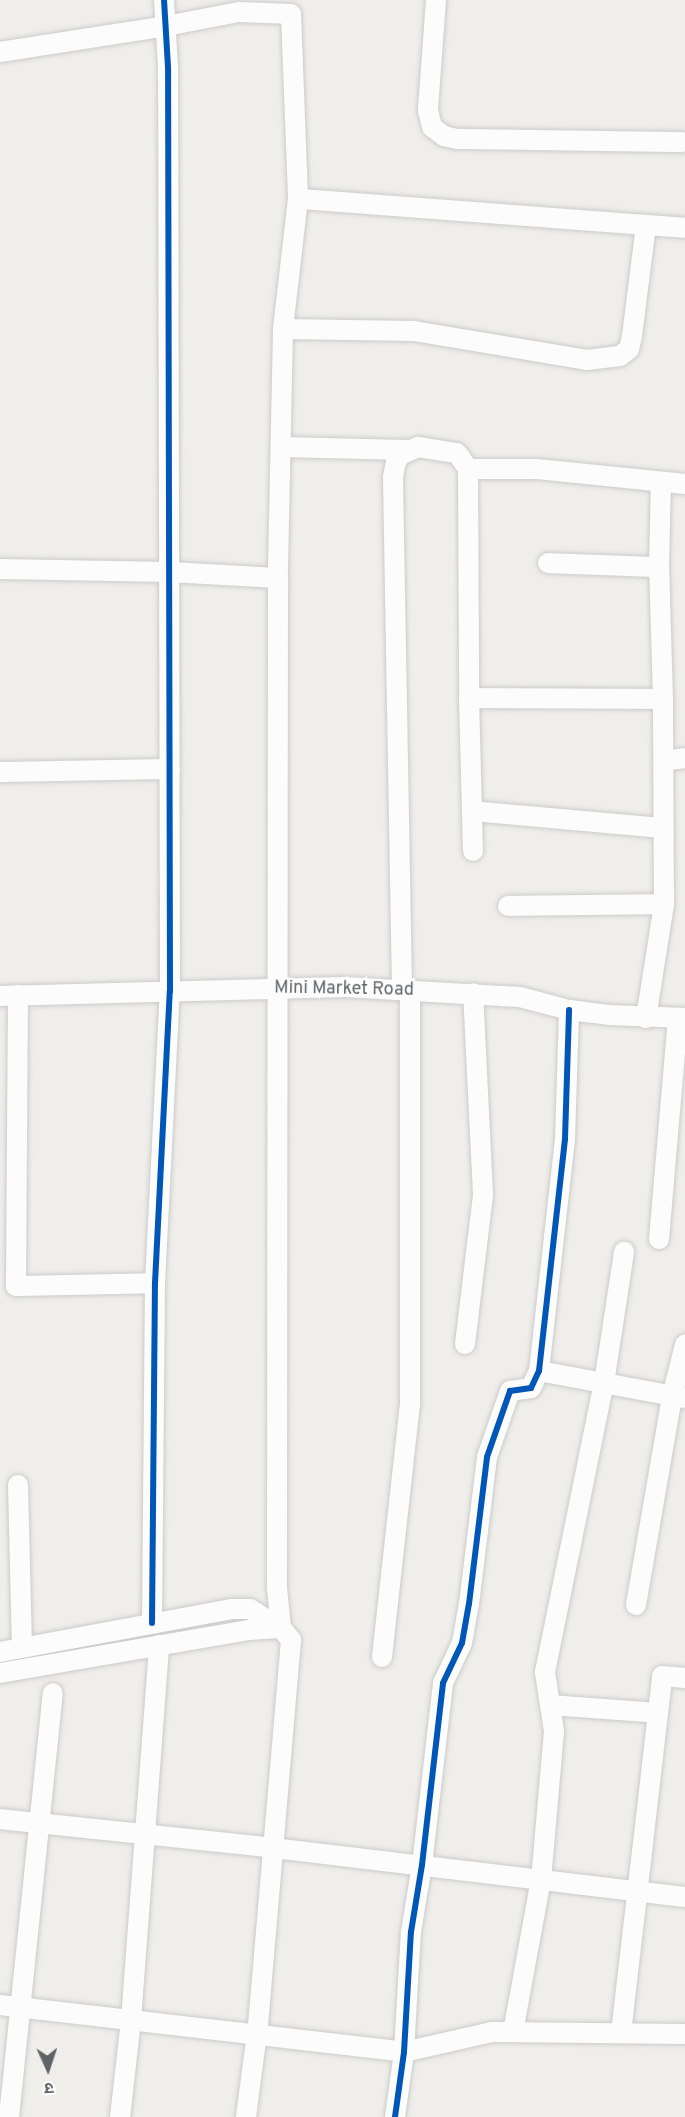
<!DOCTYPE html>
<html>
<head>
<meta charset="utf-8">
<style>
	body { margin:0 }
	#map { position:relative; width:685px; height:2117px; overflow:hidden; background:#efeeea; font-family:Overpass,"Noto Sans Devanagari",sans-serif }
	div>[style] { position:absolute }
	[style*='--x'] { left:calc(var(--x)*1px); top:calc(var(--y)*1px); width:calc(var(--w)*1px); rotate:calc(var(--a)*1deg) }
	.roads { filter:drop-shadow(0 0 2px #cbcccc) drop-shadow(0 0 2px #cbcccc) }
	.minor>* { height:20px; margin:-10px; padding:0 10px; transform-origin:10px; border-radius:10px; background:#fdfcfc }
	.cycleway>* { height:6px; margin:-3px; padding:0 3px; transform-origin:3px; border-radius:3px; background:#0057b8 }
	span { translate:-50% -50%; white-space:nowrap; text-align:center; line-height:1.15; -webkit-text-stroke:4.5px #fff; paint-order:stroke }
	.street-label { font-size:18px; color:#5f6368 }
	.north { position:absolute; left:18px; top:2039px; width:60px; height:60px; -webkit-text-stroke:4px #fff; paint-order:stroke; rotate:177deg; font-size:16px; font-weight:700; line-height:24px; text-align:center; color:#5f6368 }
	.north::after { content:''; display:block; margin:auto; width:21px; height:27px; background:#5f6368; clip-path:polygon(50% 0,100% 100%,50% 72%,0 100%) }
</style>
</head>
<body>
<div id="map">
	<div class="roads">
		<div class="minor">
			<i style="--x:436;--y:0;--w:110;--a:94.2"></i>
			<i style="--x:428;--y:110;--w:17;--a:77"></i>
			<i style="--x:432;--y:127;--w:15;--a:37"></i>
			<i style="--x:444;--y:136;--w:13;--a:13"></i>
			<i style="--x:457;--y:139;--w:225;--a:0.8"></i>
			<i style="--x:0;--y:52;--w:168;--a:-8.9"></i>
			<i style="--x:166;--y:26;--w:74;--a:-10.9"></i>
			<i style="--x:239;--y:12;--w:52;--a:2.2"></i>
			<i style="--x:291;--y:14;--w:185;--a:87.8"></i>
			<i style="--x:298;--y:199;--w:131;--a:96.6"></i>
			<i style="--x:283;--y:329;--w:249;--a:91.2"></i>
			<i style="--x:278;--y:578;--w:109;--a:-176.8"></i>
			<i style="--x:169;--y:572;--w:169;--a:-179"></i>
			<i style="--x:646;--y:225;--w:39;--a:4"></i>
			<i style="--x:283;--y:329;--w:131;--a:0.9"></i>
			<i style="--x:414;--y:331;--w:175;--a:9.5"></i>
			<i style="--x:587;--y:360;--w:33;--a:-7"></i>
			<i style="--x:620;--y:356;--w:11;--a:-38"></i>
			<i style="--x:629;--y:349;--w:13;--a:-77"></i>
			<i style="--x:632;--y:336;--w:112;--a:-82.8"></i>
			<i style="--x:646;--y:225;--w:349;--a:-175.7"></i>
			<i style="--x:281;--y:447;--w:127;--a:1.4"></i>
			<i style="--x:468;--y:469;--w:229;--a:89.7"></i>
			<i style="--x:469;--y:698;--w:153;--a:88.5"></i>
			<i style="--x:548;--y:563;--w:111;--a:2.1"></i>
			<i style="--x:278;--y:578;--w:1010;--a:90.06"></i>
			<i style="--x:277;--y:1588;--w:40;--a:84.3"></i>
			<i style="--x:469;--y:698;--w:194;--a:0.3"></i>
			<i style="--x:664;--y:761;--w:21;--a:-8"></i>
			<i style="--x:0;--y:772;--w:170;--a:-1"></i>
			<i style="--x:472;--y:811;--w:192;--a:5.1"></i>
			<i style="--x:508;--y:906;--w:156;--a:-0.7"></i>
			<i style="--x:402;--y:989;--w:512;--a:-91.01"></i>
			<i style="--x:393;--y:477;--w:15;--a:-79"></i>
			<i style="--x:396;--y:462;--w:8;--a:-60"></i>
			<i style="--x:400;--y:455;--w:20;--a:-24"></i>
			<i style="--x:418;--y:447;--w:39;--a:9"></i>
			<i style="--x:457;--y:453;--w:19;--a:55"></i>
			<i style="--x:468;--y:469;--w:69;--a:0"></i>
			<i style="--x:537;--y:469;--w:149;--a:5.8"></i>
			<i style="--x:18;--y:995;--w:291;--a:90.4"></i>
			<i style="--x:16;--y:1286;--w:139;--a:-1.2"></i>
			<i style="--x:0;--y:996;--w:345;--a:-1.5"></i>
			<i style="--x:345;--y:987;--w:175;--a:3.3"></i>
			<i style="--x:520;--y:997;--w:51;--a:14.9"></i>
			<i style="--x:569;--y:1010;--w:40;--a:7.1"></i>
			<i style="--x:609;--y:1015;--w:76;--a:2.3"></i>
			<i style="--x:646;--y:1018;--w:115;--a:-81"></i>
			<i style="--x:664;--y:904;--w:205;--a:-90.3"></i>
			<i style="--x:663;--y:699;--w:132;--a:-91.7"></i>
			<i style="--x:659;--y:567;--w:85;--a:-88.7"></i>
			<i style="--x:659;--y:1239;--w:222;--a:-85.1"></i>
			<i style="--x:465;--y:1344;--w:150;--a:-83.1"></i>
			<i style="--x:483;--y:1195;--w:202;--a:-92.8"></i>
			<i style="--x:539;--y:1371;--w:148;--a:10.5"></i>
			<i style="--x:18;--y:1485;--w:163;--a:88.6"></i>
			<i style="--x:636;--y:1605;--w:212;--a:-80.2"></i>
			<i style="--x:672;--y:1396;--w:53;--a:-75.7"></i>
			<i style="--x:152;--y:1623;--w:340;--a:-89.5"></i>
			<i style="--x:155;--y:1283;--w:292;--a:-87.1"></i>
			<i style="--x:170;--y:991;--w:924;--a:-90.12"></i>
			<i style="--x:168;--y:67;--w:67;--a:-93.4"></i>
			<i style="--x:0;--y:1652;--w:235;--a:-10.5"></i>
			<i style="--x:231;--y:1609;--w:19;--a:0"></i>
			<i style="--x:250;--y:1609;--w:36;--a:32"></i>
			<i style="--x:281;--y:1628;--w:16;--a:50"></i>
			<i style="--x:291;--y:1640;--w:394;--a:94.9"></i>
			<i style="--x:257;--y:2033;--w:85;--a:97.5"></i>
			<i style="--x:382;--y:1657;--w:254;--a:-83.7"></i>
			<i style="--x:410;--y:1405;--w:415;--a:-90"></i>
			<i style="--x:0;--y:1673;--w:253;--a:-9.8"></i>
			<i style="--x:249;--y:1630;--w:32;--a:-4"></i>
			<i style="--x:550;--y:1705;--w:108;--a:4.2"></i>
			<i style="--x:0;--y:1819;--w:276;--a:6"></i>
			<i style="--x:274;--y:1848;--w:414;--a:6.8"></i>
			<i style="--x:0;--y:2005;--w:407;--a:6.6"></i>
			<i style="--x:404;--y:2052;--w:89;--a:-12.9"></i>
			<i style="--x:491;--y:2032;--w:194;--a:0.6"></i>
			<i style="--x:513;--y:2032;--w:155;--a:-79.6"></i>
			<i style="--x:541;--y:1880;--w:114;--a:-85"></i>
			<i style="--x:551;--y:1766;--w:35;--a:-85"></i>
			<i style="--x:554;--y:1731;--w:60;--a:-98.7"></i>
			<i style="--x:545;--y:1672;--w:295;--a:-78.5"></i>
			<i style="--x:604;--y:1383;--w:133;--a:-81.3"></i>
			<i style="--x:621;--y:2033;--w:359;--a:-83.4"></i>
			<i style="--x:662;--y:1676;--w:23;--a:5"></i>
			<i style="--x:9;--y:2117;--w:426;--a:-84.1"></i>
			<i style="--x:120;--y:2117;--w:98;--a:-83.5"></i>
			<i style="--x:131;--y:2020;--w:376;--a:-85.7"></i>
			<i style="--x:395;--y:2117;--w:66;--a:-82.1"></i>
			<i style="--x:404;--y:2052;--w:120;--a:-86.7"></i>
			<i style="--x:411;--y:1932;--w:68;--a:-80.7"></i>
			<i style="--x:422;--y:1865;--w:183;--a:-83.4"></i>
			<i style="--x:443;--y:1683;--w:44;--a:-64.6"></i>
			<i style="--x:462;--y:1643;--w:40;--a:-80"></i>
			<i style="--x:469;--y:1604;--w:148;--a:-83"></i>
			<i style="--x:487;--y:1457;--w:70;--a:-70.8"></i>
			<i style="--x:510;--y:1391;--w:21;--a:-8"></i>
			<i style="--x:531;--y:1388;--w:19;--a:-65"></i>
			<i style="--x:539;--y:1371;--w:233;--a:-83.6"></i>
			<i style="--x:565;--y:1139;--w:129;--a:-88.2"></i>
		</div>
	</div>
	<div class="cycleway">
		<i style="--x:152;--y:1623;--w:340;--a:-89.5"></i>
		<i style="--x:155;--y:1283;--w:292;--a:-87.1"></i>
		<i style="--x:170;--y:991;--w:924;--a:-90.12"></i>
		<i style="--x:168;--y:67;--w:67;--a:-93.4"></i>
		<i style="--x:395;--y:2117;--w:66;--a:-82.1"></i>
		<i style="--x:404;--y:2052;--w:120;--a:-86.7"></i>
		<i style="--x:411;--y:1932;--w:68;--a:-80.7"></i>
		<i style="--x:422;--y:1865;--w:183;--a:-83.4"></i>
		<i style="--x:443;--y:1683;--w:44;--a:-64.6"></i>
		<i style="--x:462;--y:1643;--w:40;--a:-80"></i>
		<i style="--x:469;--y:1604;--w:148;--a:-83"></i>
		<i style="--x:487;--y:1457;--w:70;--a:-70.8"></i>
		<i style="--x:510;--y:1391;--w:21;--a:-8"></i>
		<i style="--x:531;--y:1388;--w:19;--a:-65"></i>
		<i style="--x:539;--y:1371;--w:233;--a:-83.6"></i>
		<i style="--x:565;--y:1139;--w:129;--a:-88.2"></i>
	</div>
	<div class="street-label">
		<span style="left:344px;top:990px;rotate:1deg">Mini Market Road</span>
	</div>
	<div class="north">उ</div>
</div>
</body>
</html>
